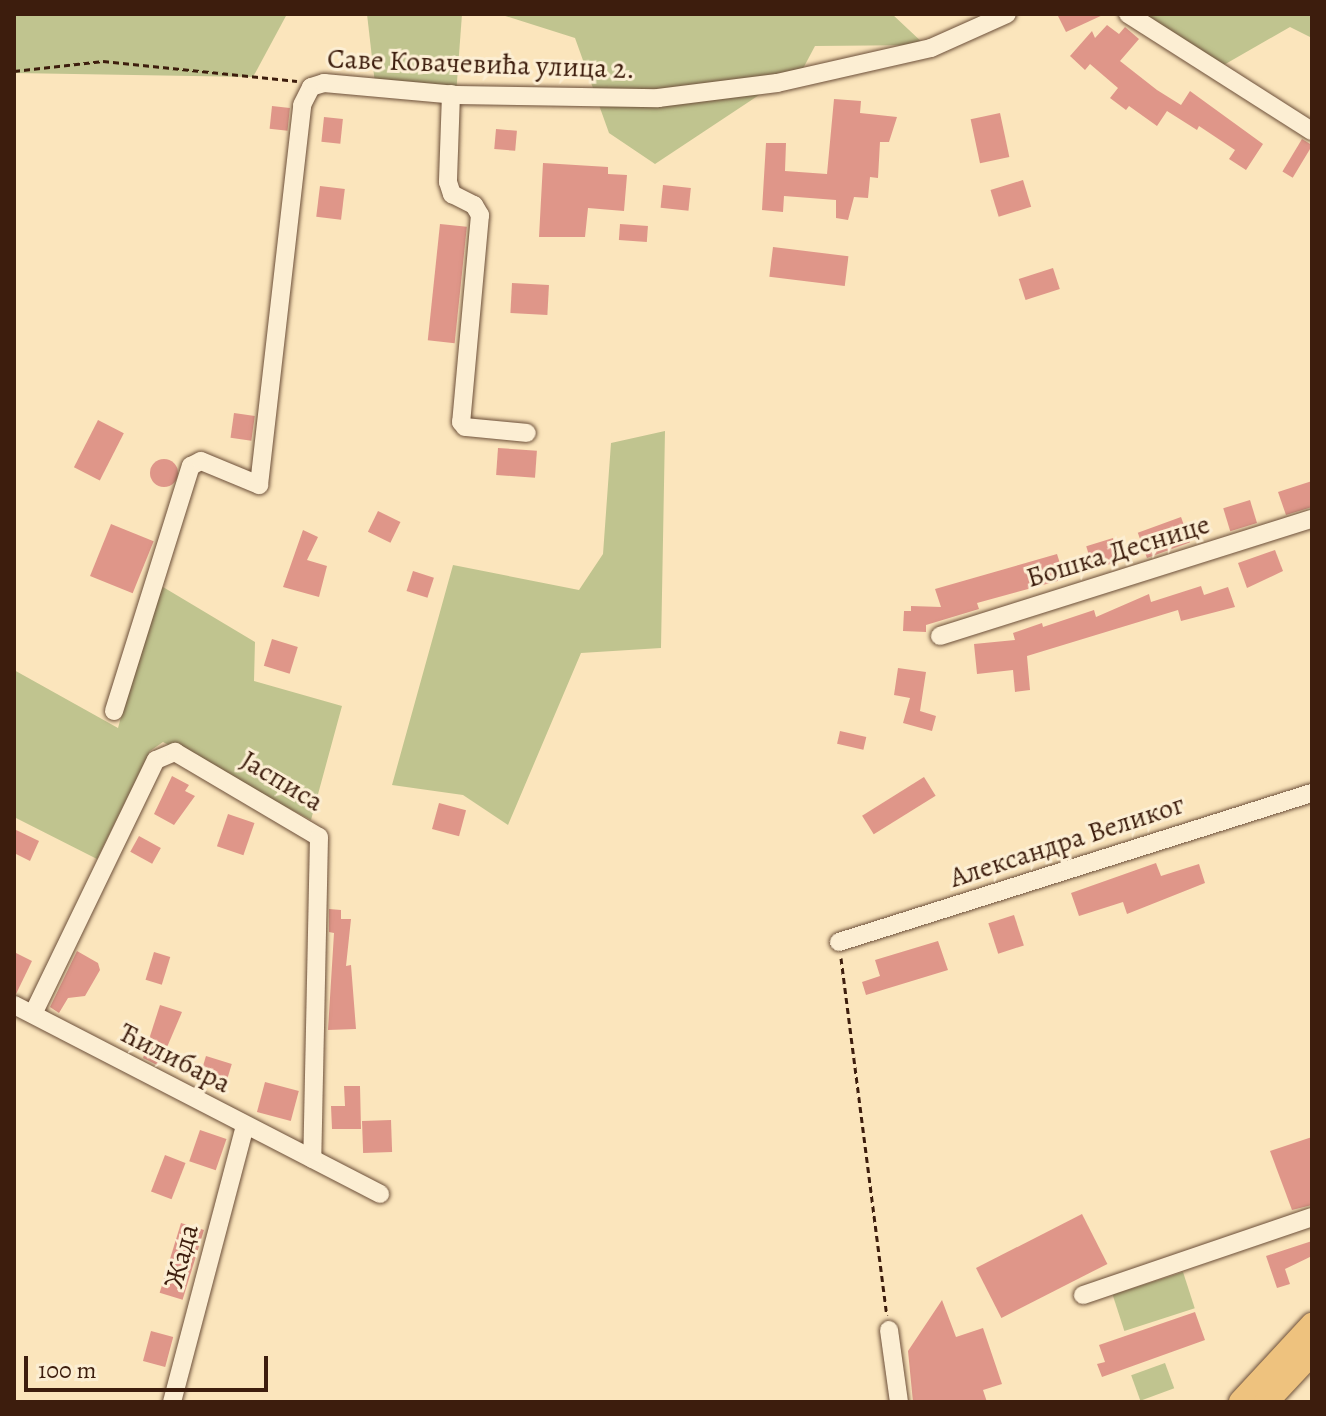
<!DOCTYPE html>
<html>
<head>
<meta charset="utf-8">
<style>
	body { margin:0 }
	#map { position:relative; width:1326px; height:1416px; overflow:hidden; background:#fbe5bc; font-family:Alegreya,serif }
	div>[style] { position:absolute }
	[style*='--x'] { left:calc(var(--x)*1px); top:calc(var(--y)*1px); width:calc(var(--w)*1px); rotate:calc(var(--a)*1deg) }
	.green>* { inset:0; background:#c0c48f; transform-origin:0 0 }
	.building>* { inset:0; background:#df9689; transform-origin:0 0 }
	.round { border-radius:50% }
	.path>* { height:3px; margin-top:-1.5px; transform-origin:0; background:repeating-linear-gradient(90deg,#3d1d0d 0 6px,transparent 0 10px) }
	.roads { filter:drop-shadow(0 0 2px #6c4f39) drop-shadow(0 0 2px #6c4f39) }
	.minor>* { height:18px; margin:-9px; padding:0 9px; transform-origin:9px; border-radius:9px; background:#fceed3 }
	.major>* { height:24px; margin:-12px; padding:0 12px; transform-origin:12px; border-radius:12px; background:#eec27e }
	span { translate:-50% -50%; white-space:nowrap; text-align:center; line-height:1.15; -webkit-text-stroke:6px #fceed3; paint-order:stroke }
	.street-label { font-size:28px; color:#3d1d0d }
	.frame { position:absolute; inset:0; border:16px solid #3d1d0d; pointer-events:none }
	.scale { position:absolute; left:24px; top:1356px; width:244px; height:36px; box-sizing:border-box; border:4px solid #3d1d0d; border-top:0; padding-left:10px; font-size:24px; line-height:28px; white-space:nowrap; color:#3d1d0d; -webkit-text-stroke:6px #fceed3; paint-order:stroke }
</style>
</head>
<body>
<div id="map">
	<div class="green">
		<i style="clip-path:polygon(14px 14px,287px 14px,253px 77px,14px 73px)"></i>
		<i style="clip-path:polygon(367px 14px,462px 14px,456px 95px,375px 84px)"></i>
		<i style="clip-path:polygon(499px 14px,892px 14px,925px 45px,815px 46px,798px 78px,777px 83px,655px 164px,609px 133px,575px 38px)"></i>
		<i style="clip-path:polygon(1128px 14px,1312px 14px,1312px 38px,1290px 27px,1215px 70px)"></i>
		<i style="clip-path:polygon(665px 431px,661px 648px,581px 653px,508px 825px,463px 795px,392px 785px,453px 565px,579px 590px,603px 554px,611px 443px)"></i>
		<i style="clip-path:polygon(163px 587px,255px 642px,254px 681px,342px 706px,311px 820px,163px 742px,150px 751px,97px 859px,14px 817px,14px 670px,118px 728px,147px 622px)"></i>
		<i style="left:1183px;top:1272px;width:38px;height:74px;rotate:72deg"></i>
		<i style="left:1165px;top:1363px;width:27px;height:36px;rotate:70deg"></i>
	</div>
	<div class="building">
		<i style="clip-path:polygon(1057px 14px,1105px 14px,1066px 32px)"></i>
		<i style="clip-path:polygon(1107px 25px,1119px 34px,1125px 27px,1139px 39px,1120px 61px,1157px 90px,1181px 105px,1190px 91px,1263px 144px,1246px 170px,1229px 159px,1235px 150px,1199px 126px,1197px 130px,1167px 111px,1157px 126px,1129px 106px,1126px 110px,1110px 98px,1118px 88px,1090px 64px,1085px 70px,1070px 56px,1092px 31px,1095px 38px)"></i>
		<i style="clip-path:polygon(834px 99px,861px 101px,860px 113px,897px 117px,889px 142px,880px 142px,878px 178px,870px 177px,868px 198px,854px 197px,848px 220px,836px 218px,836px 200px,784px 196px,783px 212px,762px 210px,766px 143px,786px 143px,785px 171px,827px 174px)"></i>
		<i style="left:272px;top:106px;width:18px;height:23px;rotate:6deg"></i>
		<i style="left:1000px;top:113px;width:45px;height:30px;rotate:78deg"></i>
		<i style="left:324px;top:117px;width:19px;height:25px;rotate:6deg"></i>
		<i style="left:496px;top:129px;width:21px;height:20px;rotate:5deg"></i>
		<i style="left:1302px;top:139px;width:12px;height:38px;rotate:31deg"></i>
		<i style="clip-path:polygon(543px 163px,608px 167px,608px 174px,627px 175px,624px 211px,588px 208px,585px 237px,539px 237px)"></i>
		<i style="left:1023px;top:180px;width:28px;height:34px;rotate:73deg"></i>
		<i style="left:663px;top:185px;width:28px;height:23px;rotate:6deg"></i>
		<i style="left:320px;top:186px;width:25px;height:31px;rotate:7deg"></i>
		<i style="left:440px;top:224px;width:27px;height:117px;rotate:6deg"></i>
		<i style="left:620px;top:224px;width:28px;height:16px;rotate:4deg"></i>
		<i style="left:773px;top:247px;width:76px;height:30px;rotate:7deg"></i>
		<i style="left:1053px;top:268px;width:22px;height:36px;rotate:72deg"></i>
		<i style="left:512px;top:283px;width:37px;height:30px;rotate:3deg"></i>
		<i style="left:234px;top:413px;width:21px;height:25px;rotate:8deg"></i>
		<i style="left:98px;top:420px;width:29px;height:53px;rotate:27deg"></i>
		<i style="left:498px;top:448px;width:39px;height:27px;rotate:4deg"></i>
		<i class="round" style="left:150px;top:459px;width:28px;height:28px"></i>
		<i style="clip-path:polygon(1312px 481px,1312px 507px,1286px 515px,1278px 492px)"></i>
		<i style="left:1250px;top:500px;width:24px;height:28px;rotate:73deg"></i>
		<i style="left:378px;top:511px;width:25px;height:23px;rotate:26deg"></i>
		<i style="left:1181px;top:517px;width:27px;height:46px;rotate:70deg"></i>
		<i style="left:111px;top:524px;width:46px;height:56px;rotate:22deg"></i>
		<i style="clip-path:polygon(303px 530px,318px 537px,307px 560px,327px 566px,319px 597px,283px 587px)"></i>
		<i style="left:1113px;top:538px;width:24px;height:28px;rotate:73deg"></i>
		<i style="clip-path:polygon(1275px 550px,1283px 571px,1247px 588px,1238px 563px)"></i>
		<i style="clip-path:polygon(1057px 554px,1065px 579px,977px 603px,979px 609px,926px 625px,926px 632px,903px 631px,904px 611px,911px 611px,911px 606px,941px 607px,935px 589px)"></i>
		<i style="left:413px;top:571px;width:22px;height:21px;rotate:18deg"></i>
		<i style="clip-path:polygon(1201px 586px,1204px 595px,1228px 587px,1235px 607px,1181px 621px,1178px 610px,1027px 656px,1030px 690px,1015px 692px,1013px 670px,977px 674px,974px 644px,1015px 640px,1013px 633px,1042px 623px,1043px 627px,1094px 610px,1096px 617px,1149px 594px,1151px 602px)"></i>
		<i style="left:272px;top:639px;width:27px;height:28px;rotate:17deg"></i>
		<i style="clip-path:polygon(898px 668px,926px 672px,920px 711px,936px 716px,932px 731px,903px 723px,910px 698px,894px 695px)"></i>
		<i style="left:840px;top:731px;width:27px;height:13px;rotate:13deg"></i>
		<i style="clip-path:polygon(172px 776px,189px 785px,185px 791px,195px 796px,174px 825px,154px 814px)"></i>
		<i style="left:924px;top:777px;width:22px;height:73px;rotate:58deg"></i>
		<i style="left:439px;top:803px;width:28px;height:27px;rotate:15deg"></i>
		<i style="left:228px;top:814px;width:28px;height:34px;rotate:19deg"></i>
		<i style="clip-path:polygon(14px 829px,39px 841px,30px 861px,14px 853px)"></i>
		<i style="left:139px;top:836px;width:25px;height:18px;rotate:29deg"></i>
		<i style="clip-path:polygon(1156px 863px,1161px 876px,1199px 864px,1205px 883px,1127px 914px,1123px 902px,1079px 916px,1071px 893px)"></i>
		<i style="clip-path:polygon(329px 909px,341px 910px,341px 919px,351px 919px,346px 966px,351px 965px,356px 1029px,328px 1030px,334px 933px,329px 932px)"></i>
		<i style="left:1014px;top:915px;width:32px;height:27px;rotate:72deg"></i>
		<i style="clip-path:polygon(938px 941px,948px 970px,866px 995px,862px 982px,880px 976px,875px 960px)"></i>
		<i style="clip-path:polygon(77px 951px,98px 963px,100px 970px,85px 996px,68px 998px,59px 1013px,50px 1007px)"></i>
		<i style="clip-path:polygon(14px 952px,32px 961px,16px 994px,14px 993px)"></i>
		<i style="left:154px;top:952px;width:17px;height:29px;rotate:17deg"></i>
		<i style="clip-path:polygon(160px 1005px,182px 1012px,159px 1066px,143px 1058px)"></i>
		<i style="left:206px;top:1056px;width:27px;height:24px;rotate:17deg"></i>
		<i style="left:265px;top:1082px;width:35px;height:31px;rotate:15deg"></i>
		<i style="clip-path:polygon(344px 1086px,360px 1086px,361px 1129px,332px 1129px,331px 1106px,345px 1106px)"></i>
		<i style="left:391px;top:1120px;width:32px;height:29px;rotate:88deg"></i>
		<i style="left:200px;top:1130px;width:28px;height:33px;rotate:19deg"></i>
		<i style="clip-path:polygon(1312px 1137px,1312px 1205px,1292px 1210px,1270px 1151px)"></i>
		<i style="left:165px;top:1155px;width:22px;height:39px;rotate:21deg"></i>
		<i style="left:1082px;top:1214px;width:56px;height:119px;rotate:63deg"></i>
		<i style="left:181px;top:1223px;width:24px;height:73px;rotate:17deg"></i>
		<i style="clip-path:polygon(1312px 1241px,1312px 1256px,1285px 1269px,1290px 1284px,1277px 1288px,1266px 1256px)"></i>
		<i style="clip-path:polygon(942px 1300px,956px 1337px,983px 1328px,1002px 1384px,983px 1390px,987px 1402px,913px 1402px,908px 1351px)"></i>
		<i style="clip-path:polygon(1195px 1312px,1205px 1340px,1102px 1377px,1097px 1364px,1105px 1362px,1099px 1345px)"></i>
		<i style="left:151px;top:1331px;width:23px;height:31px;rotate:15deg"></i>
	</div>
	<div class="path">
		<i style="--x:14;--y:71;--w:90;--a:-6.4"></i>
		<i style="--x:103;--y:61;--w:195;--a:5.9"></i>
		<i style="--x:841;--y:958;--w:360;--a:82.7"></i>
	</div>
	<div class="roads">
		<div class="minor">
			<i style="--x:1128;--y:14;--w:218;--a:32.5"></i>
			<i style="--x:451;--y:94;--w:88;--a:92"></i>
			<i style="--x:448;--y:182;--w:13;--a:72"></i>
			<i style="--x:452;--y:194;--w:25;--a:27"></i>
			<i style="--x:474;--y:205;--w:12;--a:59"></i>
			<i style="--x:480;--y:215;--w:208;--a:95.2"></i>
			<i style="--x:461;--y:422;--w:6;--a:51"></i>
			<i style="--x:465;--y:427;--w:62;--a:5.5"></i>
			<i style="--x:940;--y:636;--w:390;--a:-17.5"></i>
			<i style="--x:114;--y:711;--w:257;--a:-72.6"></i>
			<i style="--x:191;--y:466;--w:11;--a:-27"></i>
			<i style="--x:201;--y:461;--w:63;--a:22.5"></i>
			<i style="--x:259;--y:485;--w:382;--a:-83.5"></i>
			<i style="--x:302;--y:105;--w:20;--a:-63"></i>
			<i style="--x:311;--y:87;--w:14;--a:-17"></i>
			<i style="--x:324;--y:83;--w:133;--a:5.2"></i>
			<i style="--x:456;--y:95;--w:202;--a:0.9"></i>
			<i style="--x:658;--y:98;--w:120;--a:-7.2"></i>
			<i style="--x:777;--y:83;--w:158;--a:-12.8"></i>
			<i style="--x:931;--y:48;--w:83;--a:-24.1"></i>
			<i style="--x:839;--y:942;--w:496;--a:-17.5"></i>
			<i style="--x:14;--y:1005;--w:412;--a:27.3"></i>
			<i style="--x:33;--y:1014;--w:282;--a:-64.2"></i>
			<i style="--x:156;--y:760;--w:21;--a:-23"></i>
			<i style="--x:175;--y:752;--w:167;--a:30.6"></i>
			<i style="--x:319;--y:837;--w:322;--a:91.2"></i>
			<i style="--x:1083;--y:1295;--w:242;--a:-18.8"></i>
			<i style="--x:889;--y:1330;--w:73;--a:82.1"></i>
			<i style="--x:172;--y:1402;--w:286;--a:-75.2"></i>
		</div>
		<div class="major">
			<i style="--x:1241;--y:1402;--w:105;--a:-47.3"></i>
			<i style="--x:1266;--y:1402;--w:67;--a:-46.8"></i>
		</div>
	</div>
	<div class="street-label">
		<span style="left:481px;top:64px;rotate:2deg">Саве Ковачевића улица 2.</span>
		<span style="left:1118px;top:551px;rotate:-17deg">Бошка Деснице</span>
		<span style="left:282px;top:781px;rotate:31deg">Јасписа</span>
		<span style="left:1067px;top:841px;rotate:-18deg">Александра Великог</span>
		<span style="left:175px;top:1058px;rotate:27deg">Ћилибара</span>
		<span style="left:181px;top:1256px;rotate:-75deg">Жада</span>
	</div>
	<div class="frame"></div>
	<div class="scale">100 m</div>
</div>
</body>
</html>
